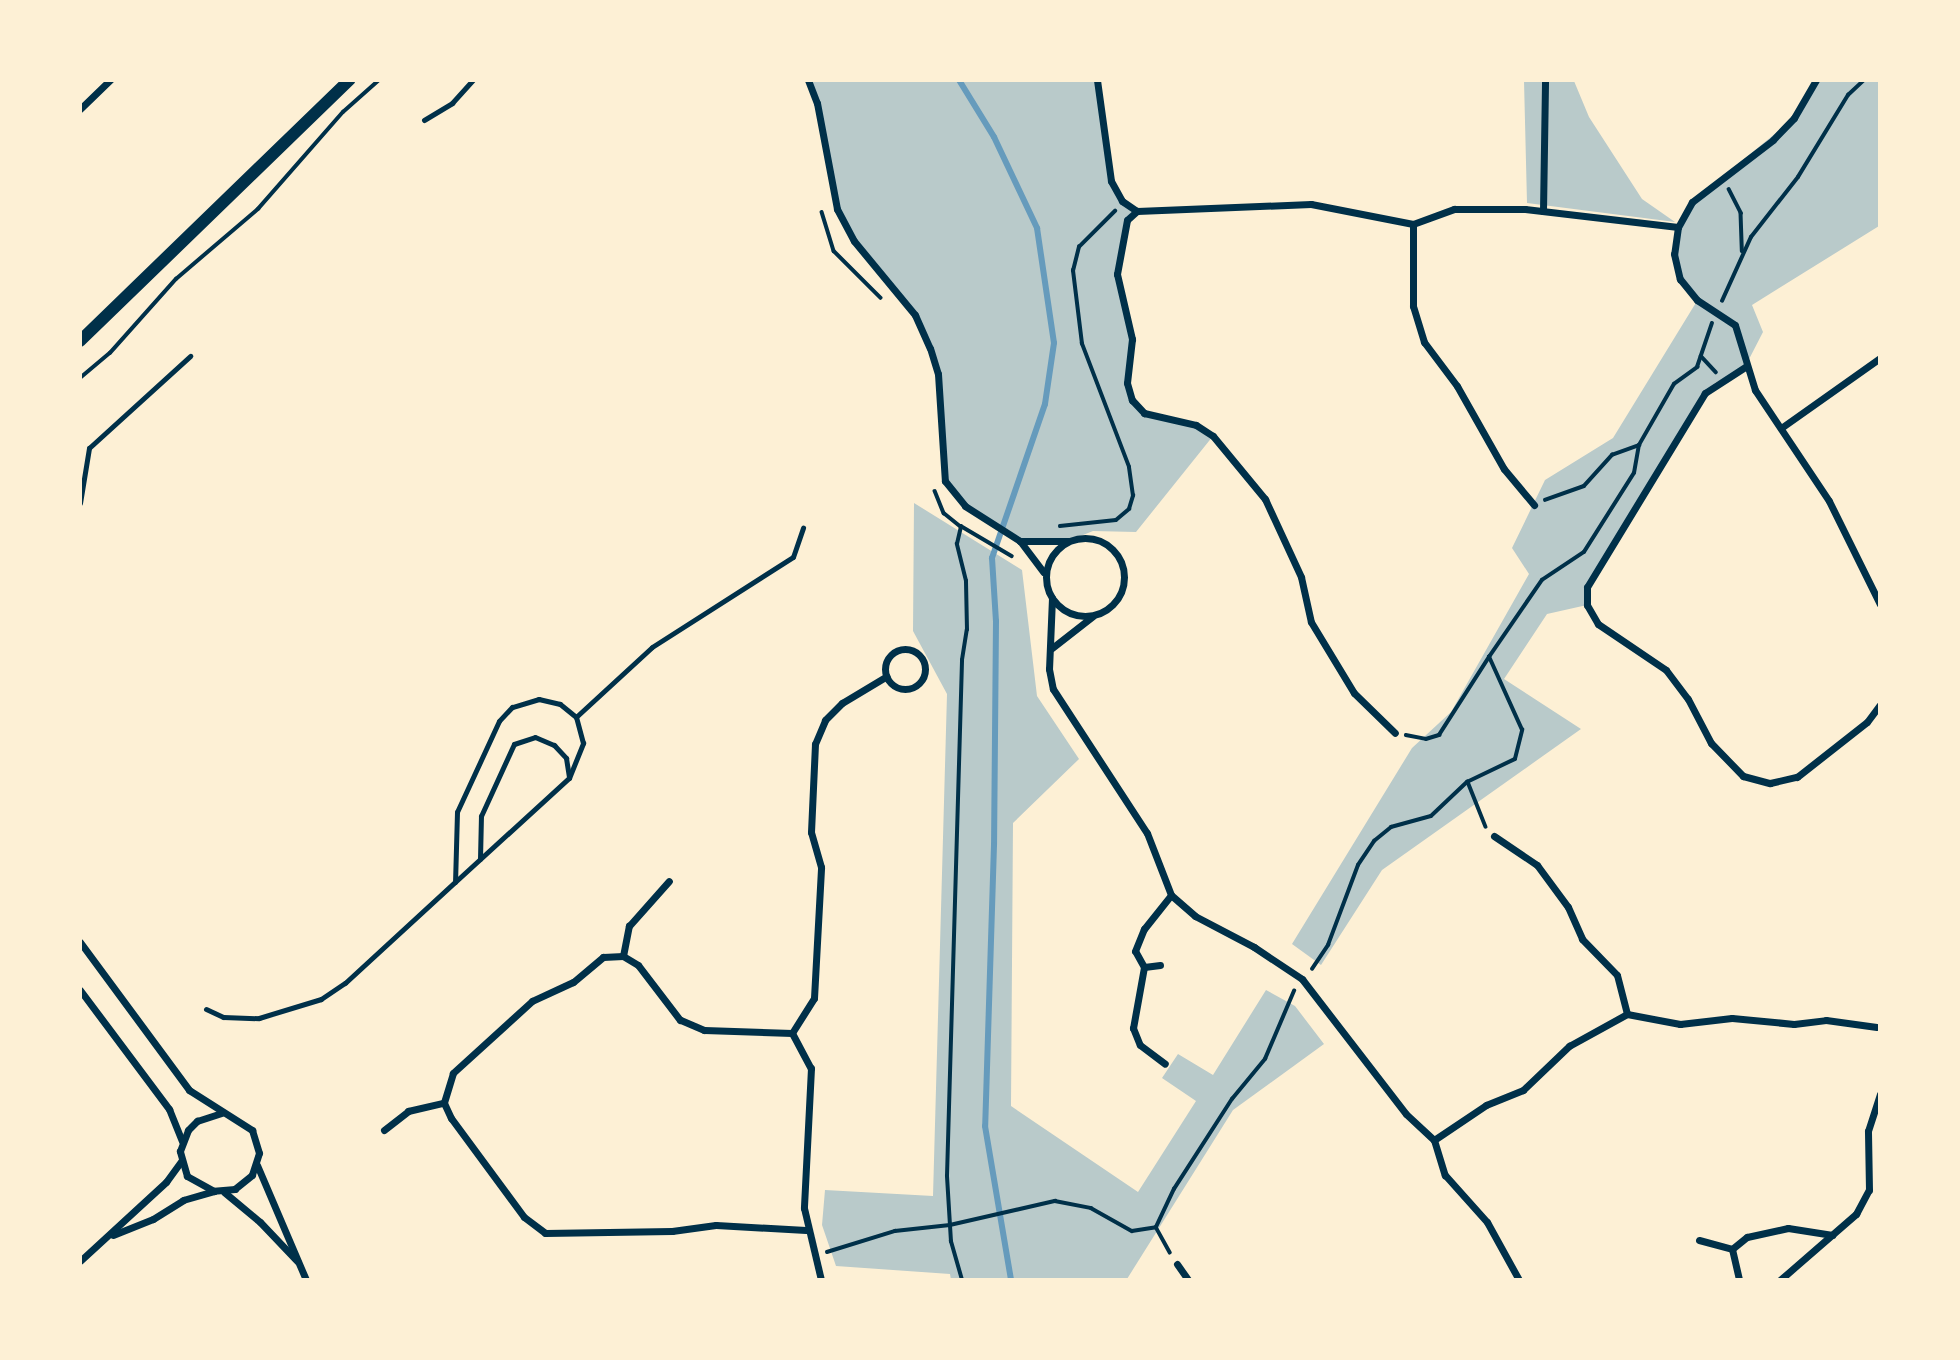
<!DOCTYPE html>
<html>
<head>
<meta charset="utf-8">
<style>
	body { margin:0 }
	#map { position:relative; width:1960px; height:1360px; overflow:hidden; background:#fdf0d5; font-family:Ubuntu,sans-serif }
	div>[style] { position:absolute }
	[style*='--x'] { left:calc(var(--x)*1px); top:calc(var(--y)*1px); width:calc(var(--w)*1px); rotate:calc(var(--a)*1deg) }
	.green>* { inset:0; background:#b9caca }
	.stream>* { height:6px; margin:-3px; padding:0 3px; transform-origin:3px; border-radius:3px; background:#669bbc }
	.path>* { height:3.5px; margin:-1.75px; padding:0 1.75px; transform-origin:1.75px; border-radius:1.75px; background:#003049 }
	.service>* { height:5px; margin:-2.5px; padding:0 2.5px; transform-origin:2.5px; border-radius:2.5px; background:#003049 }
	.minor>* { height:7px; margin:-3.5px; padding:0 3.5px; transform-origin:3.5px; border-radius:3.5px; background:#003049 }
	.minor>.ring { margin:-3.5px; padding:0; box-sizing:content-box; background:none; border:7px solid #003049; border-radius:50% }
	.tertiary>* { height:12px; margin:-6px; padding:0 6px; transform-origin:6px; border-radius:6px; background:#003049 }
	span { translate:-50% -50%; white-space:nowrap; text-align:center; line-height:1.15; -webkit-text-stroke:5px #fdf0d5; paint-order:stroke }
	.frame { position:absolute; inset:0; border:82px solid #fdf0d5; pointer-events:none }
</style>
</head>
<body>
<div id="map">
	<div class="green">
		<i style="clip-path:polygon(808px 81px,1097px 81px,1111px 181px,1122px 201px,1137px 211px,1127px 220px,1117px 274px,1132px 339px,1127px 383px,1132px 400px,1144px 413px,1196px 425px,1213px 436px,1136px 532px,1093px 531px,1068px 541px,1020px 541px,978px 515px,945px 481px,938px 374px,915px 315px,854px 241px,837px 209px,817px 103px)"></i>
		<i style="clip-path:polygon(1524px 81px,1574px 81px,1589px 117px,1642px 199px,1675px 222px,1527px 203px)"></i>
		<i style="clip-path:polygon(1816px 81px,1879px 81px,1879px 226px,1752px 305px,1763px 332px,1745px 367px,1715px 383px,1588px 586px,1587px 605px,1547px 614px,1504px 679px,1581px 729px,1382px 870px,1321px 965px,1292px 944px,1412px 748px,1451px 712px,1529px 574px,1512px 548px,1545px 480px,1613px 438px,1697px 301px,1680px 279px,1674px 254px,1678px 227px,1692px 202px,1794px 118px)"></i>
		<i style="clip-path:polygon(914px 503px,1022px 570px,1037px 696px,1079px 759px,1013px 823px,1011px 1106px,1138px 1192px,1196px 1101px,1162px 1078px,1178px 1054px,1213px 1075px,1266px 990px,1295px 1006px,1324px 1044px,1233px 1110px,1127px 1279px,951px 1280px,950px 1274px,836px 1266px,822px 1225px,825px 1190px,933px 1196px,947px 694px,913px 631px)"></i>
	</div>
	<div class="stream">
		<i style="--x:959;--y:80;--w:67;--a:58.4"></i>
		<i style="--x:994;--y:137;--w:101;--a:64.7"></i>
		<i style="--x:1037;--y:228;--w:116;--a:81.6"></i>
		<i style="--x:1054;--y:343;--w:62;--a:98.4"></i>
		<i style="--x:1045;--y:404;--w:163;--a:109"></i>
		<i style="--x:992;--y:558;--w:63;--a:86.4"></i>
		<i style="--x:996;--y:621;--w:224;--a:90.5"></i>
		<i style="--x:994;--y:845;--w:281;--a:91.8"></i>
		<i style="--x:985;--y:1126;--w:156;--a:80.4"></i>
	</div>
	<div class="path">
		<i style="--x:1729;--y:189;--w:27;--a:63"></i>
		<i style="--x:1741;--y:213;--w:38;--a:88"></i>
		<i style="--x:822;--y:212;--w:41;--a:72.9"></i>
		<i style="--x:834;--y:251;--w:66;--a:45"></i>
		<i style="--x:1722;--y:301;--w:70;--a:-65.6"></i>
		<i style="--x:1751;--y:237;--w:76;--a:-51.9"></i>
		<i style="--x:1798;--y:177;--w:96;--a:-58.6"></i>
		<i style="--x:1848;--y:95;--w:22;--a:-43"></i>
		<i style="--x:1701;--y:356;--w:22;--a:47"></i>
		<i style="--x:80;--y:378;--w:39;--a:-40"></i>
		<i style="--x:110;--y:353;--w:99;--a:-48.3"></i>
		<i style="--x:176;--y:279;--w:108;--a:-40.5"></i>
		<i style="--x:258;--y:209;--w:129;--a:-48.8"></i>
		<i style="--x:343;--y:112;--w:48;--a:-41.6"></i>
		<i style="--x:935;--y:491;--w:24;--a:68"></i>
		<i style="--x:944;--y:513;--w:21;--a:39"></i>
		<i style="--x:1545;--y:500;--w:41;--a:-19.7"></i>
		<i style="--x:1584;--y:486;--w:42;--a:-47.9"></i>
		<i style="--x:1612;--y:455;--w:29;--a:-20"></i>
		<i style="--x:1060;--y:526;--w:56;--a:-6.1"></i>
		<i style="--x:1116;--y:520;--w:17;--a:-40"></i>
		<i style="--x:1129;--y:509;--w:14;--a:-73"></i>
		<i style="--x:1133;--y:496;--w:29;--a:-98"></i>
		<i style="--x:1129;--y:467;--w:132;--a:-110.9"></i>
		<i style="--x:1082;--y:344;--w:74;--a:-97"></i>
		<i style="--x:1073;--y:271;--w:25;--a:-76"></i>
		<i style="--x:1079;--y:247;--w:51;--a:-45"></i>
		<i style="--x:1406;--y:735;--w:20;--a:11"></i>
		<i style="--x:1426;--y:739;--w:14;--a:-17"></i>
		<i style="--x:1439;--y:735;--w:93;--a:-57.3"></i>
		<i style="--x:1468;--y:782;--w:48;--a:68.2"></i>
		<i style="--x:1312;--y:969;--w:29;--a:-56"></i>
		<i style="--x:1328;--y:945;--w:85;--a:-69.4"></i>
		<i style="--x:1358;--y:865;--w:29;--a:-56"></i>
		<i style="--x:1374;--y:841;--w:22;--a:-39"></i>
		<i style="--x:1391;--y:827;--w:41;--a:-15.4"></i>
		<i style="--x:1431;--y:816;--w:50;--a:-43.4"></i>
		<i style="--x:1467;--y:782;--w:53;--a:-25.6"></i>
		<i style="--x:1515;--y:759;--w:30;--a:-76"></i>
		<i style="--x:1522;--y:730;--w:80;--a:-114.3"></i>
		<i style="--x:1489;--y:657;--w:93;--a:-55.5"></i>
		<i style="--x:1542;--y:580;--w:50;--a:-33.7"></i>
		<i style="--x:1584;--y:552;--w:93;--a:-57.7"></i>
		<i style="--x:1634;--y:473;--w:28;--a:-80"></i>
		<i style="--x:1639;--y:445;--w:70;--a:-60.2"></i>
		<i style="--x:1674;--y:384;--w:29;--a:-36"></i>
		<i style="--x:1697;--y:367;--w:46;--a:-71.2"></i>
		<i style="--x:1156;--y:1227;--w:29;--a:61"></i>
		<i style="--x:827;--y:1252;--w:71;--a:-17.2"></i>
		<i style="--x:895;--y:1231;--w:55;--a:-6.2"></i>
		<i style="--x:950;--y:1225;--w:108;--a:-12.9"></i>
		<i style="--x:1055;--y:1201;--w:37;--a:11"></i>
		<i style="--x:1091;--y:1208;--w:47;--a:29.3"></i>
		<i style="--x:1132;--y:1231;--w:24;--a:-9"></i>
		<i style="--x:1156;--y:1227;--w:42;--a:-64.7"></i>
		<i style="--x:1174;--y:1189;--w:107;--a:-57.2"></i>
		<i style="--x:1232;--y:1099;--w:52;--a:-50.5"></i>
		<i style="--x:1265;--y:1059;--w:74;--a:-66.9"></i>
		<i style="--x:962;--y:1280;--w:40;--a:-106"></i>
		<i style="--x:951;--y:1242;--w:66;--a:-93.5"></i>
		<i style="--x:947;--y:1176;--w:516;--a:-88.33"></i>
		<i style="--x:962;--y:660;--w:30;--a:-81"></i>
		<i style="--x:967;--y:630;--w:49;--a:-91.2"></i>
		<i style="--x:966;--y:581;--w:38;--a:-104"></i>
		<i style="--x:957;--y:544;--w:18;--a:-77"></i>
		<i style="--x:961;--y:526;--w:59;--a:30.5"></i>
	</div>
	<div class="service">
		<i style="--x:424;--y:120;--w:33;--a:-31"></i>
		<i style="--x:452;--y:103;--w:31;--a:-48"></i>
		<i style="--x:80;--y:503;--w:56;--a:-80.7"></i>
		<i style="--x:89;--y:448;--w:137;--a:-42.3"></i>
		<i style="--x:576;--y:717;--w:103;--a:-42.6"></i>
		<i style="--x:652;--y:647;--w:167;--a:-32.6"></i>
		<i style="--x:793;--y:557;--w:31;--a:-71"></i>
		<i style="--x:480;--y:859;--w:43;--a:-88.7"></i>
		<i style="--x:481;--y:816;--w:79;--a:-65.4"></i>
		<i style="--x:514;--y:744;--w:22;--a:-18"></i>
		<i style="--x:535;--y:737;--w:21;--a:23"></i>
		<i style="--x:554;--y:745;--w:18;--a:47"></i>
		<i style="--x:566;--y:758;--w:20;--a:81"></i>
		<i style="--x:206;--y:1009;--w:19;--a:25"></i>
		<i style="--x:223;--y:1017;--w:36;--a:2"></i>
		<i style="--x:259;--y:1018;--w:65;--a:-17"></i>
		<i style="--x:321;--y:999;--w:29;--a:-34"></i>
		<i style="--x:345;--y:983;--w:149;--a:-42.6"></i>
		<i style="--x:455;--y:882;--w:154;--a:-42.4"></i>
		<i style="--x:569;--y:778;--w:38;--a:-68"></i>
		<i style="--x:583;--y:743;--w:27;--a:-105"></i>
		<i style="--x:576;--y:717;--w:21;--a:-141"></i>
		<i style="--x:560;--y:704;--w:22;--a:-167"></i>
		<i style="--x:539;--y:699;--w:28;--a:163"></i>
		<i style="--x:512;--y:707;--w:19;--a:133"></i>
		<i style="--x:499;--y:721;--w:100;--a:114.8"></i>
		<i style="--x:457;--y:812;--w:70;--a:91.6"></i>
	</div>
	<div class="minor">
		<i style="--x:808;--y:80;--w:25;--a:69"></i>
		<i style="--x:817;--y:103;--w:108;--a:79.3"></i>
		<i style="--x:837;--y:209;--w:36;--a:62"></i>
		<i style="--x:854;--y:241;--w:96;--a:50.5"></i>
		<i style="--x:915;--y:315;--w:36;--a:66"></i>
		<i style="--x:930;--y:348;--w:27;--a:73"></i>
		<i style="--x:938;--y:374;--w:107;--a:86.3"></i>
		<i style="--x:945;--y:481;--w:32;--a:51"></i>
		<i style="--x:965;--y:506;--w:65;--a:32.5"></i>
		<i style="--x:1020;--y:541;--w:39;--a:53"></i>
		<i style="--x:1097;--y:80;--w:102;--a:82.1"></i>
		<i style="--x:1111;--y:181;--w:23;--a:61"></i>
		<i style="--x:1122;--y:201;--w:18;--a:34"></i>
		<i style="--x:1137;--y:211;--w:174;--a:-2.3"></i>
		<i style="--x:1311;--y:204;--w:104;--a:11.1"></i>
		<i style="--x:1413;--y:224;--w:44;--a:-20.1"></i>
		<i style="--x:1454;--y:209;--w:71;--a:0"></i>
		<i style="--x:1525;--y:209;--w:154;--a:6.7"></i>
		<i style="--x:1816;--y:80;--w:44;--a:120.1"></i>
		<i style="--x:1794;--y:118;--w:30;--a:134"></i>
		<i style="--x:1773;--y:140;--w:102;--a:142.6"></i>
		<i style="--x:1692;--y:202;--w:29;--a:119"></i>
		<i style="--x:1678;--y:227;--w:27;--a:98"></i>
		<i style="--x:1674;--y:254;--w:26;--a:77"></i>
		<i style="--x:1680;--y:279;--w:27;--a:51"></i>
		<i style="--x:1697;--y:300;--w:45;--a:33.3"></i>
		<i style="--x:1735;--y:325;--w:68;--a:72.9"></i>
		<i style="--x:1755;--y:390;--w:133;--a:56.3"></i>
		<i style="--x:1829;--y:501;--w:115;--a:63.7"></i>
		<i style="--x:80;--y:109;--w:42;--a:-44"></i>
		<i style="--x:1137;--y:211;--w:13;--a:138"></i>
		<i style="--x:1127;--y:220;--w:55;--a:100.5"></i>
		<i style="--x:1117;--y:274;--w:67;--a:77"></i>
		<i style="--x:1132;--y:339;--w:44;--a:96.5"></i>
		<i style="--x:1127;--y:383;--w:18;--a:74"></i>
		<i style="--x:1132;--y:400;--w:18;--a:47"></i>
		<i style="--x:1144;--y:413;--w:53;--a:13"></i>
		<i style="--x:1196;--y:425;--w:20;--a:33"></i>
		<i style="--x:1213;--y:436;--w:82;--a:50.5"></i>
		<i style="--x:1265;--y:499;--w:86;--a:65.2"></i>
		<i style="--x:1301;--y:577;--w:46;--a:77.5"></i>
		<i style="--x:1311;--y:622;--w:83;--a:58.8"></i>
		<i style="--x:1354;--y:693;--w:57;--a:44.3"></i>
		<i style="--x:1543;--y:211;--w:131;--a:-89.1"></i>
		<i style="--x:1413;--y:224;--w:82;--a:90"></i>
		<i style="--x:1413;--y:306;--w:38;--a:73"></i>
		<i style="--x:1424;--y:342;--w:55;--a:53.1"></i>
		<i style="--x:1457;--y:386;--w:95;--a:60.5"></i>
		<i style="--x:1504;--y:469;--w:47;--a:50.2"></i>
		<i style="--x:1745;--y:367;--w:48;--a:147"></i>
		<i style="--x:1705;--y:393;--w:227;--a:121.3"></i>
		<i style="--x:1587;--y:587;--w:18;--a:90"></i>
		<i style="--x:1587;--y:605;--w:22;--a:60"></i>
		<i style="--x:1598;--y:624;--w:82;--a:34.1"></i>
		<i style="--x:1666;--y:670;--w:36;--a:53"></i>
		<i style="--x:1688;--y:699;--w:50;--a:62.4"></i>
		<i style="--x:1711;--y:743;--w:46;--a:45.9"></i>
		<i style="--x:1743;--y:776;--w:28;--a:15"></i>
		<i style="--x:1770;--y:783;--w:28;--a:-13"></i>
		<i style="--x:1797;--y:777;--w:89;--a:-38.2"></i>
		<i style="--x:1867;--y:722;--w:21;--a:-53"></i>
		<i style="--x:1781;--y:428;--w:121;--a:-35.3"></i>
		<i class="ring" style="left:1046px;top:538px;width:71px;height:71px"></i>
		<i style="--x:1020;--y:541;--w:48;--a:0"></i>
		<i style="--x:1052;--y:598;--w:71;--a:92.4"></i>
		<i style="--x:1049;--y:669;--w:20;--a:79"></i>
		<i style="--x:1053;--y:689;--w:172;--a:56.9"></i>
		<i style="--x:1147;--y:833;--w:66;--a:68.8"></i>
		<i style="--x:1171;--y:895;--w:32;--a:41"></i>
		<i style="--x:1195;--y:916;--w:67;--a:27.7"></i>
		<i style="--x:1254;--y:947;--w:58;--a:33.7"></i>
		<i style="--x:1302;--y:979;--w:170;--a:52.4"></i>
		<i style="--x:1406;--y:1114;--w:38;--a:43"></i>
		<i style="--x:1434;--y:1140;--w:37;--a:73"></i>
		<i style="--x:1445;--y:1175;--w:63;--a:48.2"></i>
		<i style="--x:1487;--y:1222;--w:66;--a:61.1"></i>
		<i style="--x:1052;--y:648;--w:52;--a:-38"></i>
		<i class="ring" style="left:885px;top:649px;width:33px;height:33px"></i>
		<i style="--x:1494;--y:836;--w:52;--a:34"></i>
		<i style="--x:1537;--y:865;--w:52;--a:53.6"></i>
		<i style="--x:1568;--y:907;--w:35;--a:66"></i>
		<i style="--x:1582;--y:939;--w:50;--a:45.8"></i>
		<i style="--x:1617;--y:975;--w:40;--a:75.6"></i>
		<i style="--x:80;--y:942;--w:184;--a:53.6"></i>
		<i style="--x:189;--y:1090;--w:75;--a:32.4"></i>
		<i style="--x:252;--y:1130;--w:24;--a:73"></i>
		<i style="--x:259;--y:1153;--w:23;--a:108"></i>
		<i style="--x:252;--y:1175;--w:22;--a:141"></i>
		<i style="--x:235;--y:1189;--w:21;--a:175"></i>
		<i style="--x:214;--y:1191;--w:31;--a:-151"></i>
		<i style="--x:187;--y:1176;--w:26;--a:-106"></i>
		<i style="--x:180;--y:1151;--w:22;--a:-69"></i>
		<i style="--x:188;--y:1130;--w:13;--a:-45"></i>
		<i style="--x:197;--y:1121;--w:25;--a:-18"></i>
		<i style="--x:623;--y:956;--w:31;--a:-79"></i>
		<i style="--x:629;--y:926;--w:60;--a:-48.4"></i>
		<i style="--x:1160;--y:965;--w:16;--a:173"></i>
		<i style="--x:1144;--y:967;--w:18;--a:-119"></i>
		<i style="--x:1135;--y:951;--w:24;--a:-68"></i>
		<i style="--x:1144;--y:929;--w:43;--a:-51.5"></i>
		<i style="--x:1144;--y:967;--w:62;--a:100.2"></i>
		<i style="--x:1133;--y:1028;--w:18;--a:68"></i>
		<i style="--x:1140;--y:1045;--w:31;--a:37"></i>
		<i style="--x:80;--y:990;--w:149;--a:53.2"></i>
		<i style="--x:169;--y:1109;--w:35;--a:68"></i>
		<i style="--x:792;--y:1033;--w:88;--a:-178"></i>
		<i style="--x:704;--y:1030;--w:26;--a:-157"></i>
		<i style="--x:680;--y:1020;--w:69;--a:-127.4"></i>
		<i style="--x:638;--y:965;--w:17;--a:-149"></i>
		<i style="--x:623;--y:956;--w:20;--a:177"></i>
		<i style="--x:603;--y:957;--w:39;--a:140"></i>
		<i style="--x:573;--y:982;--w:45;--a:155.1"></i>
		<i style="--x:532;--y:1001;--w:107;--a:137.7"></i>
		<i style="--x:453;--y:1073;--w:31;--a:107"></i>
		<i style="--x:444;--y:1103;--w:17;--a:65"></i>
		<i style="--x:451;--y:1118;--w:123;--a:53.6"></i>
		<i style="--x:524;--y:1217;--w:26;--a:37"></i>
		<i style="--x:545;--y:1233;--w:127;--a:-0.9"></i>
		<i style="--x:672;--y:1231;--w:44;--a:-7.8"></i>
		<i style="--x:716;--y:1225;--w:90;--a:3.2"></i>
		<i style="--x:792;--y:1033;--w:41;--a:-57.8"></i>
		<i style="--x:814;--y:998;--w:131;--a:-86.9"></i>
		<i style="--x:821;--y:867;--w:36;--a:-106"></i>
		<i style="--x:811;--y:832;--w:88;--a:-87.4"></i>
		<i style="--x:815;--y:744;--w:26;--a:-67"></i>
		<i style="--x:825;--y:720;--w:24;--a:-45"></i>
		<i style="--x:842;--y:703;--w:52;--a:-31"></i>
		<i style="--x:792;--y:1033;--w:40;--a:62"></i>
		<i style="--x:811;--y:1068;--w:140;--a:92.9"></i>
		<i style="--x:804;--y:1208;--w:74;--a:76.7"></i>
		<i style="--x:384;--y:1130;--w:31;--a:-38"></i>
		<i style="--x:408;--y:1111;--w:37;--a:-13"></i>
		<i style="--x:1434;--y:1140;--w:63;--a:-33.9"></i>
		<i style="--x:1486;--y:1105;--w:40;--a:-22"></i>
		<i style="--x:1523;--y:1090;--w:64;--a:-43.7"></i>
		<i style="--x:1569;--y:1046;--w:66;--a:-28.9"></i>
		<i style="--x:1627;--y:1014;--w:54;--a:10.7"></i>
		<i style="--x:1680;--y:1024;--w:52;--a:-6.6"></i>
		<i style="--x:1732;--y:1018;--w:62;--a:5.5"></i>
		<i style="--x:1794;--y:1024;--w:32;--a:-7"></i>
		<i style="--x:1826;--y:1020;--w:51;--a:7.8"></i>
		<i style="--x:257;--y:1165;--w:125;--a:66.9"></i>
		<i style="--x:224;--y:1192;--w:47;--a:39.8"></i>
		<i style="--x:260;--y:1222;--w:54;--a:46.5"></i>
		<i style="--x:113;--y:1235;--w:43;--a:-21.8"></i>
		<i style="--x:153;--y:1219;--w:36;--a:-32"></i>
		<i style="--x:183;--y:1200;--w:32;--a:-16"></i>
		<i style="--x:1699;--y:1240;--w:34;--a:15"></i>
		<i style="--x:1732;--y:1249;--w:32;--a:77"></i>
		<i style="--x:1732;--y:1249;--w:19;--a:-39"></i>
		<i style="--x:1747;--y:1237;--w:42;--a:-12.4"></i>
		<i style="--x:1788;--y:1228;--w:45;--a:9"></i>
		<i style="--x:80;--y:1261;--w:117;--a:-42.6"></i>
		<i style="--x:166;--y:1182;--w:26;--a:-54"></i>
		<i style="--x:1177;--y:1264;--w:19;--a:55"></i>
		<i style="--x:1780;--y:1280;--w:101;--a:-41"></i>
		<i style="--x:1856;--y:1214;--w:27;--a:-62"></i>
		<i style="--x:1869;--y:1190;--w:59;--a:-91"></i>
		<i style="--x:1868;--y:1131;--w:39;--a:-72"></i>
	</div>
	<div class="tertiary">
		<i style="--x:80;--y:341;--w:375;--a:-44.1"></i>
	</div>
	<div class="frame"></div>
</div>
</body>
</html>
